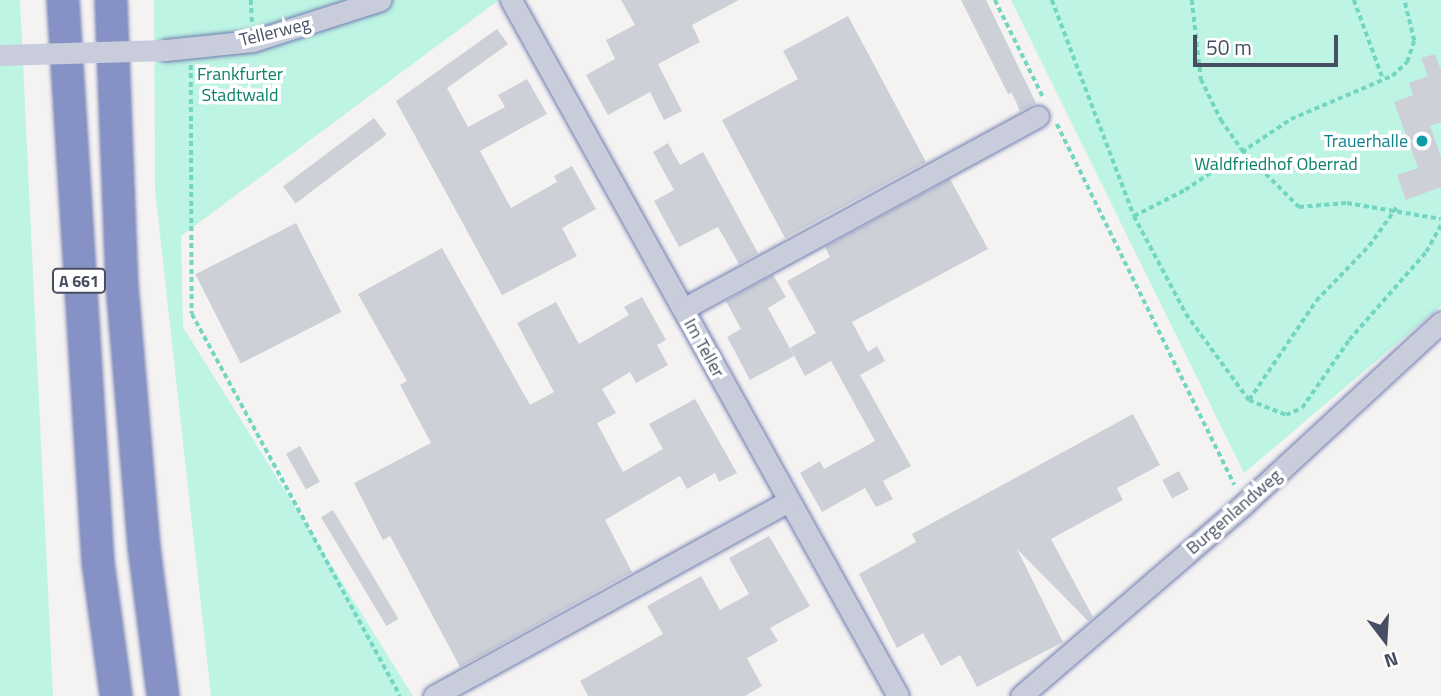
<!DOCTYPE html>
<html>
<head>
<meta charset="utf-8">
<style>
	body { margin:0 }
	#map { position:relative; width:1441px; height:696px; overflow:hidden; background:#f5f3f2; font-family:"Titillium Web",sans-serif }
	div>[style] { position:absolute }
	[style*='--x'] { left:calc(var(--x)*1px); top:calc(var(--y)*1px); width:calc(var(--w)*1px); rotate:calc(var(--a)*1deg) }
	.green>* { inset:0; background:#bef4e3 }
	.building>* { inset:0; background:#ced0d8; transform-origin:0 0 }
	.path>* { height:3.5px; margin-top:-1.75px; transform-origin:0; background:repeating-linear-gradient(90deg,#72d6c2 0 5px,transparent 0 8.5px) }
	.roads { filter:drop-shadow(0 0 2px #717db1) drop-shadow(0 0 2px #717db1) }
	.minor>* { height:21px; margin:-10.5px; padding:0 10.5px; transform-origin:10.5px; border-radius:10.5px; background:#c8ccdb }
	.highway>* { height:30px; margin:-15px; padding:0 15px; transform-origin:15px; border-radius:15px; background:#8692c5 }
	.minor-bridge>* { height:21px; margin:-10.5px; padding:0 10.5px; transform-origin:10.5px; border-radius:10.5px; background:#c8ccdb }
	.dots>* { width:19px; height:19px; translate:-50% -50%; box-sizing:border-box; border:4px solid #fff; border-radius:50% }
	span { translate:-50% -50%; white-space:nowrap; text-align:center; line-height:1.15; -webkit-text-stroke:7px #fff; paint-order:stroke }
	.shield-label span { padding:2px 5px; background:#fff; border:2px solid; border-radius:5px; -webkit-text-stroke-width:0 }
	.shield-label { font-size:16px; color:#484e62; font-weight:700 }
	.street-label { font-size:18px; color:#484e62 }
	.park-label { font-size:18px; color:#0e8169 }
	.culture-label { font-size:18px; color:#0d838f }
	.right { translate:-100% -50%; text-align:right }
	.north { position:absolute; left:1350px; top:605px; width:70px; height:70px; -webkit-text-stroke:5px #fff; paint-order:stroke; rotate:163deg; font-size:19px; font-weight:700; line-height:28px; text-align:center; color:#484e62 }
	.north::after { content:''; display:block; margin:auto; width:24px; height:32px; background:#484e62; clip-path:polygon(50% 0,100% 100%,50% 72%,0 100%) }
	.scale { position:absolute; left:1193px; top:35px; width:145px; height:32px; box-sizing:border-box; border:4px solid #484e62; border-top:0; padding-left:9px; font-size:21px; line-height:24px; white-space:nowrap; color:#484e62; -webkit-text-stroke:5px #fff; paint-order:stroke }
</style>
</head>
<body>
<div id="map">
	<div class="green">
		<i style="clip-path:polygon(0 0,20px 0,53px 696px,0 696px)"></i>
		<i style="clip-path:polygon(154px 0,499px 0,181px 236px,183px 327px,413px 696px,211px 696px,155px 189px)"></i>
		<i style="clip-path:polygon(1011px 0,1441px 0,1441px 306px,1244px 473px)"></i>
	</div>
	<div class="building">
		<i style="clip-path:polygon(621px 0,739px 0,692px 25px,700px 42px,658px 64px,682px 111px,664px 120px,650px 92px,608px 115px,586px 75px,615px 59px,606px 40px,635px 25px)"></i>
		<i style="clip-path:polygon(961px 0,986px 0,1036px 103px,1020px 111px,1012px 93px,1008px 94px)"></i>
		<i style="clip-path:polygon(848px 16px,926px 162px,785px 238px,722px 120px,798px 79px,783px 51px)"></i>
		<i style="clip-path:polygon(497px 29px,508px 44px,447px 88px,468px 127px,505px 107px,498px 95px,527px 79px,547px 114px,480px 151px,511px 208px,557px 182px,554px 176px,572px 166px,596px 209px,562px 228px,577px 256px,502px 295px,396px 101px)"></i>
		<i style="clip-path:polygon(1435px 54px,1441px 70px,1441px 122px,1430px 126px,1441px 156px,1441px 187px,1406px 200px,1397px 175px,1418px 168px,1394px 102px,1413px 95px,1409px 83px,1428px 76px,1421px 58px)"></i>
		<i style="left:374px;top:118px;width:21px;height:114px;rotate:53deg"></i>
		<i style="clip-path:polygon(668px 143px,680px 165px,703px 152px,758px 253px,739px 264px,718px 227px,679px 247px,654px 201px,674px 190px,653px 152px)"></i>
		<i style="clip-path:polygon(950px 179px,988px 249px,852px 322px,868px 352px,877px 346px,885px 361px,860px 375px,911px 466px,883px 481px,893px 499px,876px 507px,865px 488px,822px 512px,800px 473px,820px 461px,824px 469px,875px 441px,831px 361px,805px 376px,790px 348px,816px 333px,787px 281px,830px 257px,825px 247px)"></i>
		<i style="left:296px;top:223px;width:100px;height:113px;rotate:63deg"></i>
		<i style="clip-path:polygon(442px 248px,530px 405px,554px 392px,517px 323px,556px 302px,579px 344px,629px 315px,624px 307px,642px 297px,666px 340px,657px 345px,668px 365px,636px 383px,630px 372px,602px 389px,616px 413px,597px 423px,623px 472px,663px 449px,649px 424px,695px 399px,737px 473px,719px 482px,715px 473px,687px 489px,680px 476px,605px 520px,632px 572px,460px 667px,390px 536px,383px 540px,354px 483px,431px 443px,400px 385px,407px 381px,358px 294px)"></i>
		<i style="clip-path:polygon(773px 275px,786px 297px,768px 308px,794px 356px,750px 380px,727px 337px,741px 329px,726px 301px)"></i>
		<i style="clip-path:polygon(1133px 414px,1160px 465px,1117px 488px,1123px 500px,1051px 539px,1093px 617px,1088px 621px,1017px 549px,1063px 642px,977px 687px,960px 655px,941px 666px,923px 633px,897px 648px,859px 574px,916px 542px,912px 534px)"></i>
		<i style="left:300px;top:446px;width:41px;height:16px;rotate:61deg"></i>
		<i style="left:1179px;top:471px;width:21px;height:19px;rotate:62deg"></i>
		<i style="left:333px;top:510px;width:127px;height:14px;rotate:59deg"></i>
		<i style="clip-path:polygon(769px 536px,810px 606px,770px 628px,778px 641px,747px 658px,762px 686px,745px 696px,588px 696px,580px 681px,663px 634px,647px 606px,701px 576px,720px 610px,749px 594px,729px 558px)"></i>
	</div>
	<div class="path">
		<i style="--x:251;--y:0;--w:22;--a:87"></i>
		<i style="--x:995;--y:0;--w:110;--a:63.7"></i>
		<i style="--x:1052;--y:0;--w:231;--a:69.2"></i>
		<i style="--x:1134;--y:216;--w:111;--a:62"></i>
		<i style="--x:1186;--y:314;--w:107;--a:53.8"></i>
		<i style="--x:1249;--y:400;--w:40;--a:22"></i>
		<i style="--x:1286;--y:415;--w:17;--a:-24"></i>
		<i style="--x:1302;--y:408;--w:83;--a:-55.3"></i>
		<i style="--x:1349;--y:340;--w:117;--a:-48.8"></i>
		<i style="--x:1426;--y:252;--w:31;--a:-61"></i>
		<i style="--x:1192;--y:0;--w:80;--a:83.5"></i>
		<i style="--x:1201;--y:79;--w:46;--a:64"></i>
		<i style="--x:1221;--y:120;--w:37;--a:55"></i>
		<i style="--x:1242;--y:150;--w:81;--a:45"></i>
		<i style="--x:1299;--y:207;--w:48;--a:-4.8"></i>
		<i style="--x:1347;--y:203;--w:95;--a:9.7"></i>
		<i style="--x:1354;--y:0;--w:84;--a:69.8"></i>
		<i style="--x:191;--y:65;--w:249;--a:89.8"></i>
		<i style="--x:192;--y:314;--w:435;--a:61.4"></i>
		<i style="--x:1057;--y:124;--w:402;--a:63.8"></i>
		<i style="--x:1134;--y:216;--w:57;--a:-27"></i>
		<i style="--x:1185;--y:190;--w:128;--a:-33.8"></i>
		<i style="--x:1291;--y:119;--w:110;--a:-23.1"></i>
		<i style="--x:1392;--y:76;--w:21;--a:-43"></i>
		<i style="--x:1407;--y:62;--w:22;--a:-72"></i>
		<i style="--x:1414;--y:41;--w:42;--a:-103.7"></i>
		<i style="--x:1249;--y:400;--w:120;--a:-55.9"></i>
		<i style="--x:1316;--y:301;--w:76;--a:-46.1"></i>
		<i style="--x:1369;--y:246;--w:47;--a:-54.6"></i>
	</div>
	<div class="roads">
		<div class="minor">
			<i style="--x:511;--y:0;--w:796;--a:60.92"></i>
			<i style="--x:166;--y:50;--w:87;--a:-5.9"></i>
			<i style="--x:253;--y:41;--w:134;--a:-17.8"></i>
			<i style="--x:683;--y:309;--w:404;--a:-28.5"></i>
			<i style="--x:434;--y:696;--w:405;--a:-28.8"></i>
			<i style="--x:1021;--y:696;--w:294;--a:-40.7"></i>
			<i style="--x:1244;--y:504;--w:268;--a:-42.7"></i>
		</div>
		<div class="highway">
			<i style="--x:63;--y:0;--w:563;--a:86.44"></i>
			<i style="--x:98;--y:562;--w:135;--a:82.3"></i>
			<i style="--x:111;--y:0;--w:285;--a:87.8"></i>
			<i style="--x:122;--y:285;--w:263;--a:85.2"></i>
			<i style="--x:144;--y:547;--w:150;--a:82.7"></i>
		</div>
	</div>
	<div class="minor-bridge">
		<i style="--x:0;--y:55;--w:166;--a:-1.7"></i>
	</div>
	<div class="dots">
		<i style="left:1422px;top:141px;background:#0f9aa8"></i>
	</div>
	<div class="shield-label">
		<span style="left:79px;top:281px">A 661</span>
	</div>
	<div class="street-label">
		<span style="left:275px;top:32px;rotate:-14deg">Tellerweg</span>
		<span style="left:704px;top:348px;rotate:61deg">Im Teller</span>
		<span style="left:1234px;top:512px;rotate:-41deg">Burgenlandweg</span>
	</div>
	<div class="park-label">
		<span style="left:240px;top:85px">Frankfurter<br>Stadtwald</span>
		<span style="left:1276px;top:164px">Waldfriedhof Oberrad</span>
	</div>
	<div class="culture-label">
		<span class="right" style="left:1408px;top:141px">Trauerhalle</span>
	</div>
	<div class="north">N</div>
	<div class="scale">50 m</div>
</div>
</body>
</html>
